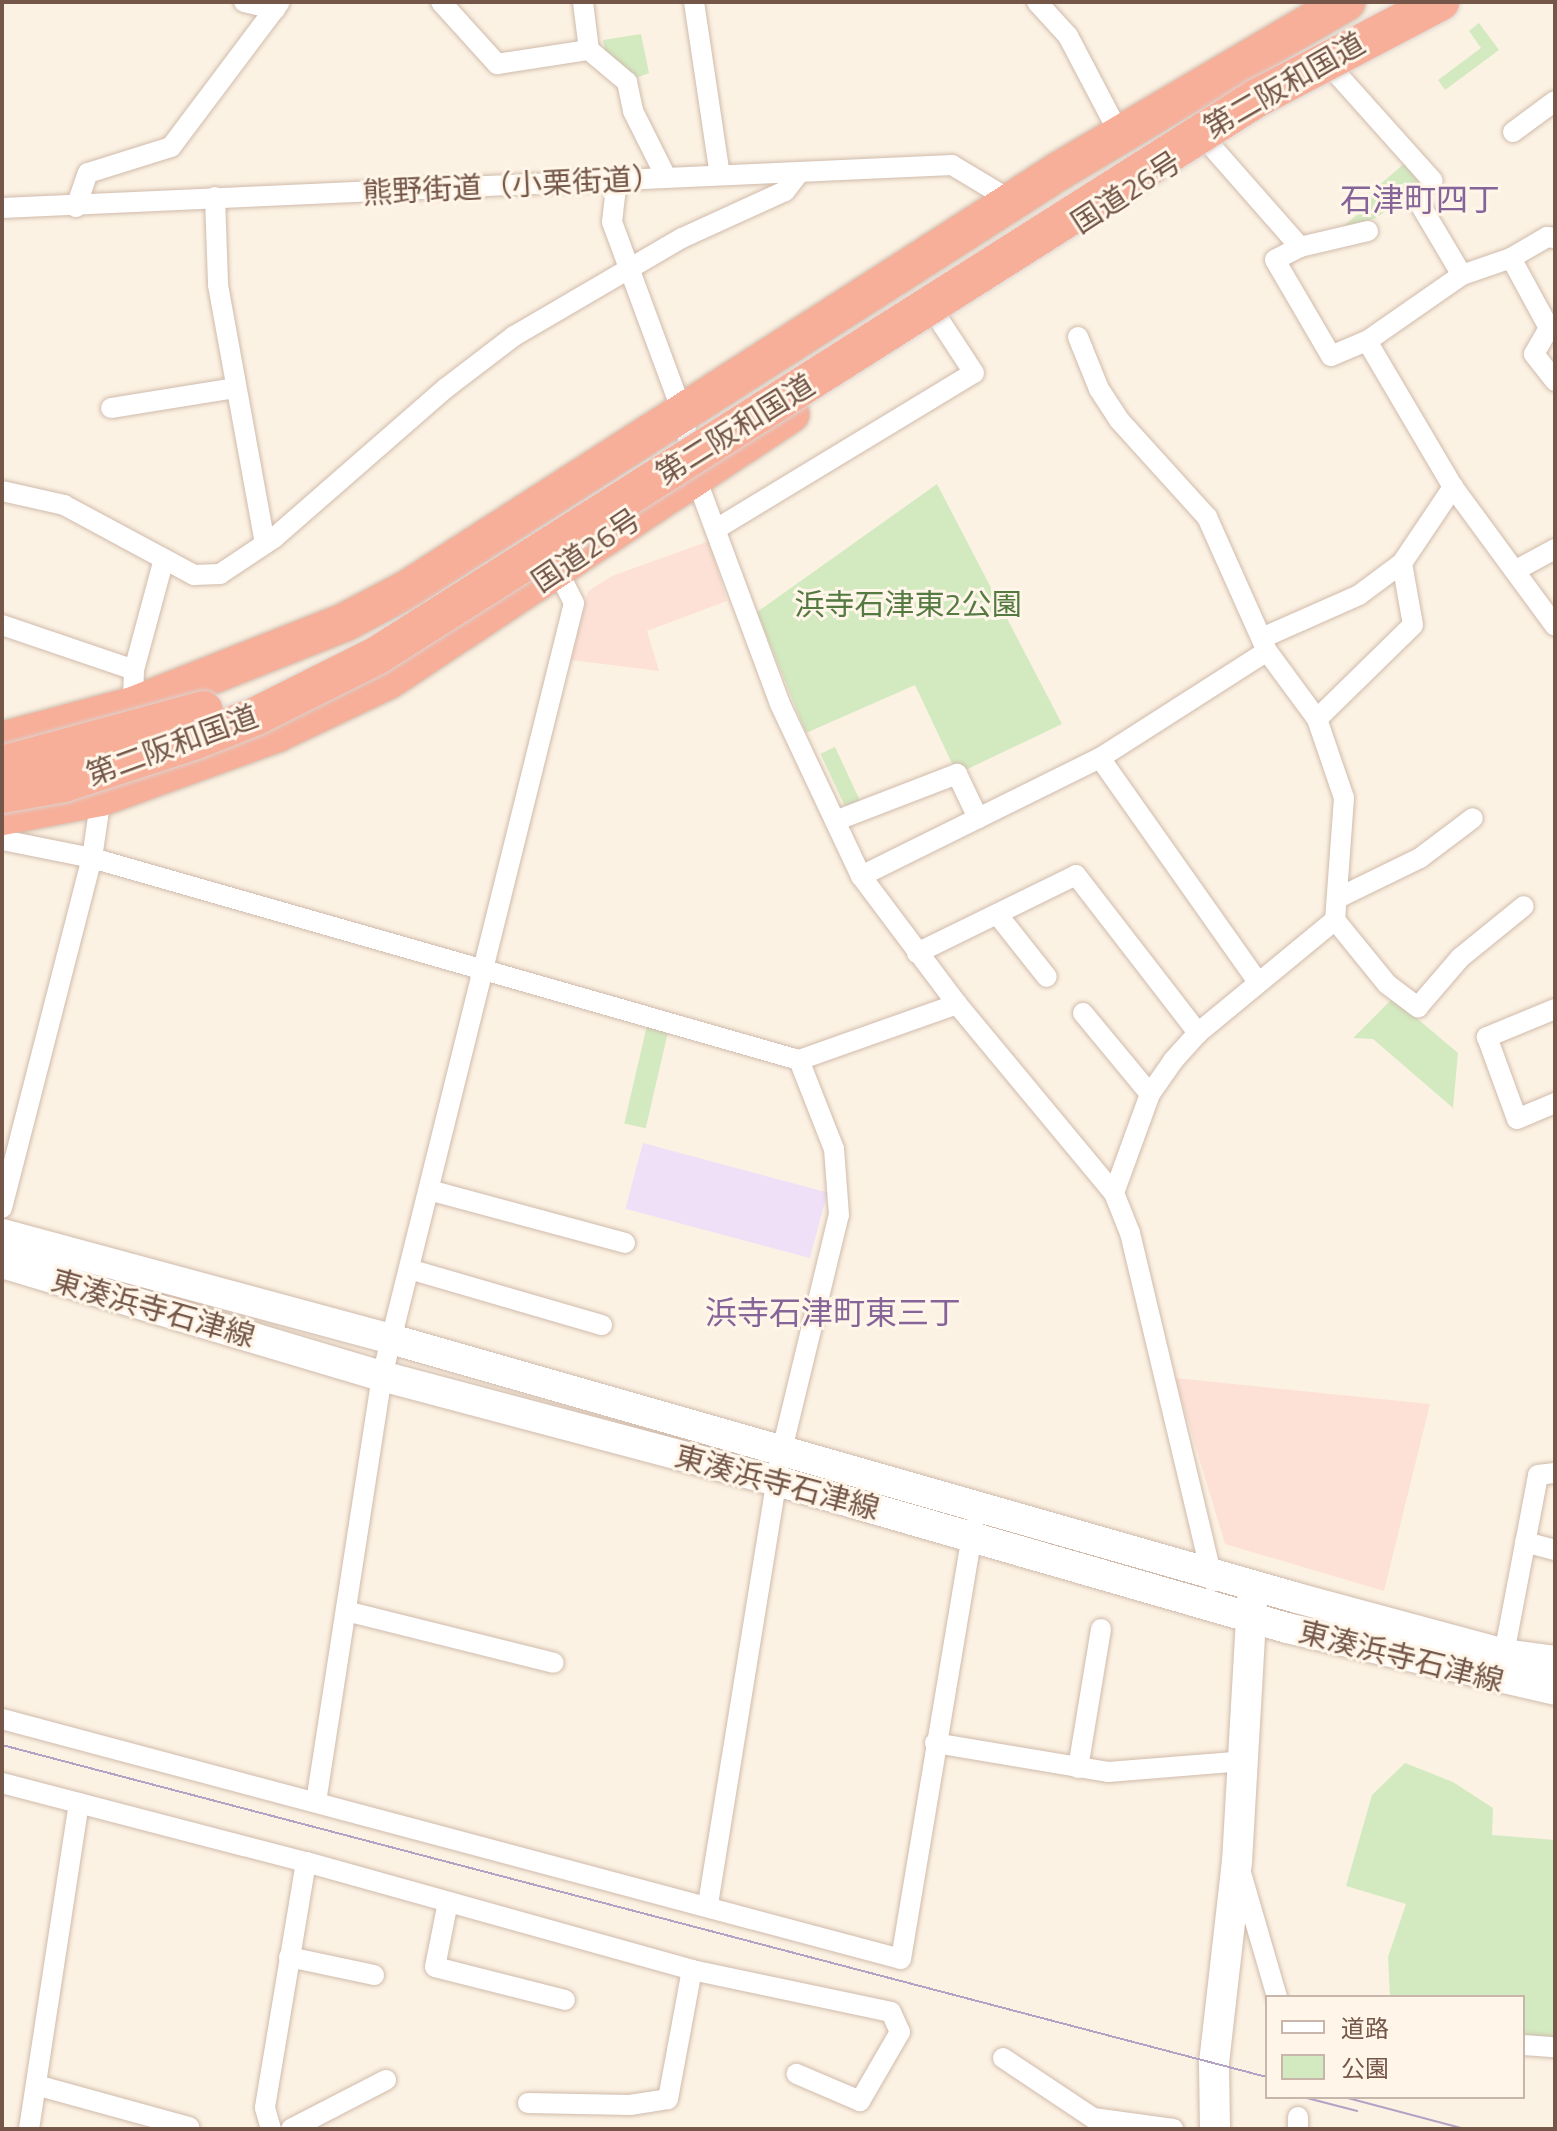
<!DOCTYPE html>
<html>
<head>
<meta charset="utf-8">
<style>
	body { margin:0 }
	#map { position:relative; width:1557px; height:2131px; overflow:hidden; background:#fcf2e3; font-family:"Titillium Web","Noto Sans JP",sans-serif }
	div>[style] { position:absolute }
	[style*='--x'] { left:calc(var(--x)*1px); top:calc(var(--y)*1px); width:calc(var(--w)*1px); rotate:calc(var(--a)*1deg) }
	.commercial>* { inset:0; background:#fde1d6 }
	.education>* { inset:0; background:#efe0f8; transform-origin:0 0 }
	.green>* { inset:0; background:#d3eac1; transform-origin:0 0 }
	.roads { filter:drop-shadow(0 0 2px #d0bbac) drop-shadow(0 0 2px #d0bbac) }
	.street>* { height:20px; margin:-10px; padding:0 10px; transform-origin:10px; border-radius:10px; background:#fff }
	.secondary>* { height:30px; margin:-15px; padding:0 15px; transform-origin:15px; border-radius:15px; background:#fff }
	.highway>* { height:38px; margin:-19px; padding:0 19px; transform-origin:19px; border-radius:19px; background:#f7af99 }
	.tram>* { height:2px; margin:-1px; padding:0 1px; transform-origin:1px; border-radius:1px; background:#b4a2c5 }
	.bridges { filter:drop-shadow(0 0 2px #dbd3d0) drop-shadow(0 0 2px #dbd3d0) }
	.highway-bridge>* { height:38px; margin:-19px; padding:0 19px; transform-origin:19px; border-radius:19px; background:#f7af99 }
	span { translate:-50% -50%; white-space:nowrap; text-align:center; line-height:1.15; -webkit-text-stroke:6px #fff6e9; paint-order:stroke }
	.street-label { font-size:30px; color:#745749 }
	.park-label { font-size:30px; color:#547a41 }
	.neighbourhood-label { font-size:32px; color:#856498 }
	.frame { position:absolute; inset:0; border:4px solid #745749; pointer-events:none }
	.legend { position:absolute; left:1265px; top:1995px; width:260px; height:104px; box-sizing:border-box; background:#fff6e9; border:2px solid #c7b6a9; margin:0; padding:10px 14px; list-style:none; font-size:24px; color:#745749 }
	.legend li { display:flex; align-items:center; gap:16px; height:40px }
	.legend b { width:40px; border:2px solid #c7b6a9 }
</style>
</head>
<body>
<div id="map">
	<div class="commercial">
		<i style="clip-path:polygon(709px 541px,727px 601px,647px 631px,659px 671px,571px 660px,588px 591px,612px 576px)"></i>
		<i style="clip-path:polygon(1175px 1378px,1430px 1404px,1384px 1591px,1225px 1544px)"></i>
	</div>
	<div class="education">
		<i style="left:643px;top:1143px;width:191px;height:68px;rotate:15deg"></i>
	</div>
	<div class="green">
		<i style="clip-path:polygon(1479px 23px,1499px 50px,1445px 90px,1438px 80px,1481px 48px,1469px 31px)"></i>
		<i style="clip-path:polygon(641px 34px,649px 73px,636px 78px,605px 52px,603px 40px)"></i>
		<i style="clip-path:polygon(1405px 163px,1421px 185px,1376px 218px,1336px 232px,1369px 205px,1364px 198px)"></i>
		<i style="clip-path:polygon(937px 484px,1062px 724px,957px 774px,915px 685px,806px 733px,757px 612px)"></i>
		<i style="left:835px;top:747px;width:62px;height:16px;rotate:65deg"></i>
		<i style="clip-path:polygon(1393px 998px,1458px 1053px,1453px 1108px,1373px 1039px,1353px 1038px)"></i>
		<i style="left:647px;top:1025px;width:22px;height:101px;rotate:13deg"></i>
		<i style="clip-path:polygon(1405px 1763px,1453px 1782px,1493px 1808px,1492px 1835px,1555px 1840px,1555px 2041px,1523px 2039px,1523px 1997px,1390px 1997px,1388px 1957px,1406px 1904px,1346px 1886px,1372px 1795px)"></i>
	</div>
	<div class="roads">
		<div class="street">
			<i style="--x:244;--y:2;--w:32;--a:13"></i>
			<i style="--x:441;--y:2;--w:84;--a:47.9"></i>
			<i style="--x:497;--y:64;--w:93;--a:-8.7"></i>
			<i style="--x:589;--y:50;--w:50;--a:40.1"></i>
			<i style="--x:627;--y:82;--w:30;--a:78"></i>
			<i style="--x:633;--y:111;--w:74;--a:63.4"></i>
			<i style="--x:583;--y:2;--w:48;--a:82.9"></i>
			<i style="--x:694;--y:2;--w:175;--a:81.5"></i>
			<i style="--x:1037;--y:2;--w:46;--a:47.6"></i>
			<i style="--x:1068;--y:36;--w:112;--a:62.3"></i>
			<i style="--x:1330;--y:66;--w:154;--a:48.2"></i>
			<i style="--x:1513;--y:132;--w:52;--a:-36.4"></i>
			<i style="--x:1206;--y:140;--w:142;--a:48.7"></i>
			<i style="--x:617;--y:179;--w:43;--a:96.6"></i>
			<i style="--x:612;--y:222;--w:202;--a:69.7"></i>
			<i style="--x:682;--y:411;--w:68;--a:78.2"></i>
			<i style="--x:696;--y:478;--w:241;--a:69.6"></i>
			<i style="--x:780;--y:704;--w:190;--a:64.8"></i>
			<i style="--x:861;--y:876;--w:160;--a:53.1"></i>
			<i style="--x:957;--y:1004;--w:246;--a:50.3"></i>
			<i style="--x:1114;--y:1193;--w:43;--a:68.2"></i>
			<i style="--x:1130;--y:1233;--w:358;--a:76.6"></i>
			<i style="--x:1415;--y:196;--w:92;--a:59.3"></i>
			<i style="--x:215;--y:197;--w:88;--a:88"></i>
			<i style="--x:218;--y:285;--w:263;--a:79.7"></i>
			<i style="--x:76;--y:207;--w:36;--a:-71"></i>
			<i style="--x:88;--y:173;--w:87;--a:-17.4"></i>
			<i style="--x:171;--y:147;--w:181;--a:-53.1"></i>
			<i style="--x:2;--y:208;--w:951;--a:-2.59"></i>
			<i style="--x:952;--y:165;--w:70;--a:31"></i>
			<i style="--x:1368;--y:231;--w:70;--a:166.8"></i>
			<i style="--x:1300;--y:247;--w:28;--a:153"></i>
			<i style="--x:1275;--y:260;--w:111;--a:59.7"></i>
			<i style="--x:1331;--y:356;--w:39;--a:-23"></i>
			<i style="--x:1367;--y:341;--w:169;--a:59.5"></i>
			<i style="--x:1453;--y:487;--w:172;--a:53.7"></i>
			<i style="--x:1555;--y:238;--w:8;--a:-173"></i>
			<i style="--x:1547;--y:237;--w:42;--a:149.7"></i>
			<i style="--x:1511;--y:258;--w:80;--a:61.5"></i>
			<i style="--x:1549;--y:328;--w:30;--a:120"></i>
			<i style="--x:1534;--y:354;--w:34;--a:52"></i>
			<i style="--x:1078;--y:337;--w:56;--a:68"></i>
			<i style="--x:1099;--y:389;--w:37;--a:57"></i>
			<i style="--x:1119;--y:420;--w:131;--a:47.8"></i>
			<i style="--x:1207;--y:517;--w:147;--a:65.9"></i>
			<i style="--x:1267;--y:651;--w:84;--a:53.7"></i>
			<i style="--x:1317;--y:719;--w:83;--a:71.1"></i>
			<i style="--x:1344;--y:798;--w:122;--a:94.2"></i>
			<i style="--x:1335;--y:920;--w:178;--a:140.5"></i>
			<i style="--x:1198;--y:1033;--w:38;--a:132"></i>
			<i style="--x:1173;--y:1061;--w:40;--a:124.9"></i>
			<i style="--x:1150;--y:1094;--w:105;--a:110"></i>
			<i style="--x:1367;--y:341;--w:116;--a:-34.8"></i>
			<i style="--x:1462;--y:275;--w:52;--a:-19.1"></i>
			<i style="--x:111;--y:408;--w:126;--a:-9.2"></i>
			<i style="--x:2;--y:491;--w:64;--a:12.7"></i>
			<i style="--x:64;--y:505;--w:148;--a:28.3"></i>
			<i style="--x:194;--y:575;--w:26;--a:-2"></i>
			<i style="--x:220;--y:574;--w:65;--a:-33.7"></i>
			<i style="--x:274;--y:538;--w:228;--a:-41.1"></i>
			<i style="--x:446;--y:388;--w:86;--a:-37.4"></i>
			<i style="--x:514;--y:336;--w:194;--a:-30.3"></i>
			<i style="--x:682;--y:238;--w:113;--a:-24.5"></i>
			<i style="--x:785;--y:191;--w:23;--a:-52"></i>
			<i style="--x:716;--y:529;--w:301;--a:-31.2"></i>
			<i style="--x:974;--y:373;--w:69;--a:-123.2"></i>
			<i style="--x:1518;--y:569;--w:42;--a:-28.4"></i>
			<i style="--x:2;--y:625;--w:139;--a:18.8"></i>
			<i style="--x:134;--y:670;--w:36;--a:92"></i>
			<i style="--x:1262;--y:638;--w:106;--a:-23.9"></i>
			<i style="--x:1359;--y:595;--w:54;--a:-36.7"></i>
			<i style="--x:134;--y:670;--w:115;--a:-74.9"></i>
			<i style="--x:1317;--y:719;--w:134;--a:-44.4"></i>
			<i style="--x:1413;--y:625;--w:63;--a:-100.1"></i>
			<i style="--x:1402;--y:563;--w:92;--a:-56.1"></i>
			<i style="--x:1100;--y:758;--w:274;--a:54.8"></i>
			<i style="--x:835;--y:821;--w:131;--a:-21.1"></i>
			<i style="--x:957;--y:774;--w:49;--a:64.5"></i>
			<i style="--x:7;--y:841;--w:87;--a:11.3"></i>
			<i style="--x:92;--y:858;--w:735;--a:15.95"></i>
			<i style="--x:799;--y:1060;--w:168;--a:-19.5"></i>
			<i style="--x:861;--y:876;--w:267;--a:-26.3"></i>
			<i style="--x:1100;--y:758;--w:198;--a:-32.6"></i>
			<i style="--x:1340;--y:897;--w:89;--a:-26"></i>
			<i style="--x:1420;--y:858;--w:66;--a:-37"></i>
			<i style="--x:997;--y:914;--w:80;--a:51.6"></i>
			<i style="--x:1335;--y:920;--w:82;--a:50.9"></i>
			<i style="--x:1387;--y:984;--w:39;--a:37"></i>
			<i style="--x:1418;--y:1007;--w:65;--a:-49.4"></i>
			<i style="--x:1460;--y:958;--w:82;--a:-39.1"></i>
			<i style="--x:917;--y:953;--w:177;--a:-26.1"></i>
			<i style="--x:1076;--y:875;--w:200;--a:52.3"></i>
			<i style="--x:1555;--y:1009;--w:74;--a:157.6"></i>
			<i style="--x:1487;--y:1037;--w:87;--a:69.9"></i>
			<i style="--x:1517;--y:1119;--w:41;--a:-22.8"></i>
			<i style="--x:1083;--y:1013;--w:105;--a:50.4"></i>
			<i style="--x:429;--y:1190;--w:203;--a:15.1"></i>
			<i style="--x:2;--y:1208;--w:361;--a:-75.6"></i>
			<i style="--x:92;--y:858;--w:62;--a:-81.6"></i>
			<i style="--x:409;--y:1269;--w:201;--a:16.2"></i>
			<i style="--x:1525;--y:1542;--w:31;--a:15"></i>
			<i style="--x:346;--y:1611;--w:214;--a:14"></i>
			<i style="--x:1504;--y:1654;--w:182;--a:-79.2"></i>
			<i style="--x:1538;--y:1475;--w:17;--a:-7"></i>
			<i style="--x:2;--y:1719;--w:930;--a:14.95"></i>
			<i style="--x:901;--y:1959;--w:438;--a:-80.5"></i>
			<i style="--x:935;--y:1743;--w:175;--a:9.5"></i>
			<i style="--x:1108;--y:1772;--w:136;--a:-4.6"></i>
			<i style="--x:1078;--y:1768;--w:141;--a:-80.6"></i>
			<i style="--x:2;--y:1783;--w:314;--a:14.6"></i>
			<i style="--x:306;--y:1862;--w:249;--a:99.5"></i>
			<i style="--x:265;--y:2108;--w:22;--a:74"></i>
			<i style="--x:316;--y:1802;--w:431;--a:-81.2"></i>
			<i style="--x:382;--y:1376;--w:796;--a:-76.05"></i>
			<i style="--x:574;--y:603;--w:38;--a:-117"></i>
			<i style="--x:306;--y:1862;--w:401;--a:15.6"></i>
			<i style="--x:692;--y:1970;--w:203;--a:11.9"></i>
			<i style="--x:891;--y:2012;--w:22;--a:66"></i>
			<i style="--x:900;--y:2032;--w:80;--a:120.1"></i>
			<i style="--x:860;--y:2101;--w:69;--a:-156.8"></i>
			<i style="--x:1241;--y:1873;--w:129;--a:73.8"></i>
			<i style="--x:448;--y:1902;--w:66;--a:101.3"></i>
			<i style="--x:435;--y:1967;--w:134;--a:14.2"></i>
			<i style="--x:708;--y:1904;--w:456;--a:-80.8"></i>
			<i style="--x:781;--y:1454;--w:246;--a:-76.4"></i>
			<i style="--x:839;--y:1215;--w:66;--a:-94.3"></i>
			<i style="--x:834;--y:1149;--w:96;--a:-111.5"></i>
			<i style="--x:289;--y:1957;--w:87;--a:12"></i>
			<i style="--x:1523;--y:2045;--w:32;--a:4"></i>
			<i style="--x:1003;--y:2058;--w:108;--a:33.7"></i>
			<i style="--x:1093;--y:2118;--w:81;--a:7.8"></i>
			<i style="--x:36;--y:2085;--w:159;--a:15.4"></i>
			<i style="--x:528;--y:2103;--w:102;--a:1.1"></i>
			<i style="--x:630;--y:2105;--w:38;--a:-9"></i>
			<i style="--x:668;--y:2099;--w:131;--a:-79.5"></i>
			<i style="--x:1298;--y:2117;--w:12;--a:90"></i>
			<i style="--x:29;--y:2129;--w:330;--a:-81.3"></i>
			<i style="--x:291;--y:2129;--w:107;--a:-27.3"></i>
		</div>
		<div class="secondary">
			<i style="--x:2;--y:1234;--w:403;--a:15.1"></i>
			<i style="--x:391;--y:1339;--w:942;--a:15.95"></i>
			<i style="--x:1297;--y:1598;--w:214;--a:15.1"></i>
			<i style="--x:1504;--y:1654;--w:51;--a:7.8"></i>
			<i style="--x:2;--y:1263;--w:396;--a:16.6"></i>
			<i style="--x:382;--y:1376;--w:409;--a:14.9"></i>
			<i style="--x:777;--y:1481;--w:531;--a:16.08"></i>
			<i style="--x:1287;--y:1628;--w:275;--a:13"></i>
			<i style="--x:1215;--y:2129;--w:66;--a:-90.9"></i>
			<i style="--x:1214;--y:2063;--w:202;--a:-83.5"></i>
			<i style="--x:1237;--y:1862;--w:264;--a:-86.7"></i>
		</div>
		<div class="highway">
			<i style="--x:2;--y:741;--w:136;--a:-15"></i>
			<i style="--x:133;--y:706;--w:228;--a:-21.6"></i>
			<i style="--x:345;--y:622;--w:71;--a:-27.6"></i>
			<i style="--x:408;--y:589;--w:774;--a:-32.7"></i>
			<i style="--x:1059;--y:171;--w:333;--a:-30.5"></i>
			<i style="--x:2;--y:816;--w:101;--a:-10.9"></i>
			<i style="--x:101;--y:797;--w:187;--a:-20"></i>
			<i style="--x:277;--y:733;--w:123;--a:-25.5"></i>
			<i style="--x:388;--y:680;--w:482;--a:-33.5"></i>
		</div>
	</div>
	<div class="tram">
		<i style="--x:2;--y:1745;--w:1308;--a:14.71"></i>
		<i style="--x:1303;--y:2097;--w:56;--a:14.5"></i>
		<i style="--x:1344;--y:2097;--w:125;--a:14.8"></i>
	</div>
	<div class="bridges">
		<div class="highway-bridge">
			<i style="--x:2;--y:765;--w:209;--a:-15.2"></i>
			<i style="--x:2;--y:794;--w:63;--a:-10.1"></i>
			<i style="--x:64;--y:783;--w:136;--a:-18"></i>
			<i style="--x:193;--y:741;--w:68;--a:-21.6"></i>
			<i style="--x:256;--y:716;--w:134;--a:-26.6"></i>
			<i style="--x:376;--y:656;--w:1043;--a:-32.35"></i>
			<i style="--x:1257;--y:98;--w:207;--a:-27.7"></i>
		</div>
	</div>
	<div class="street-label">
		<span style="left:1284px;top:85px;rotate:-30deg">第二阪和国道</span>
		<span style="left:512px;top:185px;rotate:-3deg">熊野街道（小栗街道）</span>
		<span style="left:1126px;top:192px;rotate:-33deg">国道26号</span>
		<span style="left:735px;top:429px;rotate:-32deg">第二阪和国道</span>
		<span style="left:586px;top:550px;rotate:-34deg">国道26号</span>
		<span style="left:172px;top:745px;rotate:-20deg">第二阪和国道</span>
		<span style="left:153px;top:1308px;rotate:16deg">東湊浜寺石津線</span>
		<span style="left:777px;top:1482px;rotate:15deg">東湊浜寺石津線</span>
		<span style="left:1401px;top:1656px;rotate:14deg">東湊浜寺石津線</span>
	</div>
	<div class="park-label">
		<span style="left:908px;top:604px">浜寺石津東2公園</span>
	</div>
	<div class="neighbourhood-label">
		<span style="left:1420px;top:199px">石津町四丁</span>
		<span style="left:833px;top:1312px">浜寺石津町東三丁</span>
	</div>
	<div class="frame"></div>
	<ul class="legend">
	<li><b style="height:10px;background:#fff"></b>道路</li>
	<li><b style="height:22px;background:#d3eac1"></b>公園</li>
	</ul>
</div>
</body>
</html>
